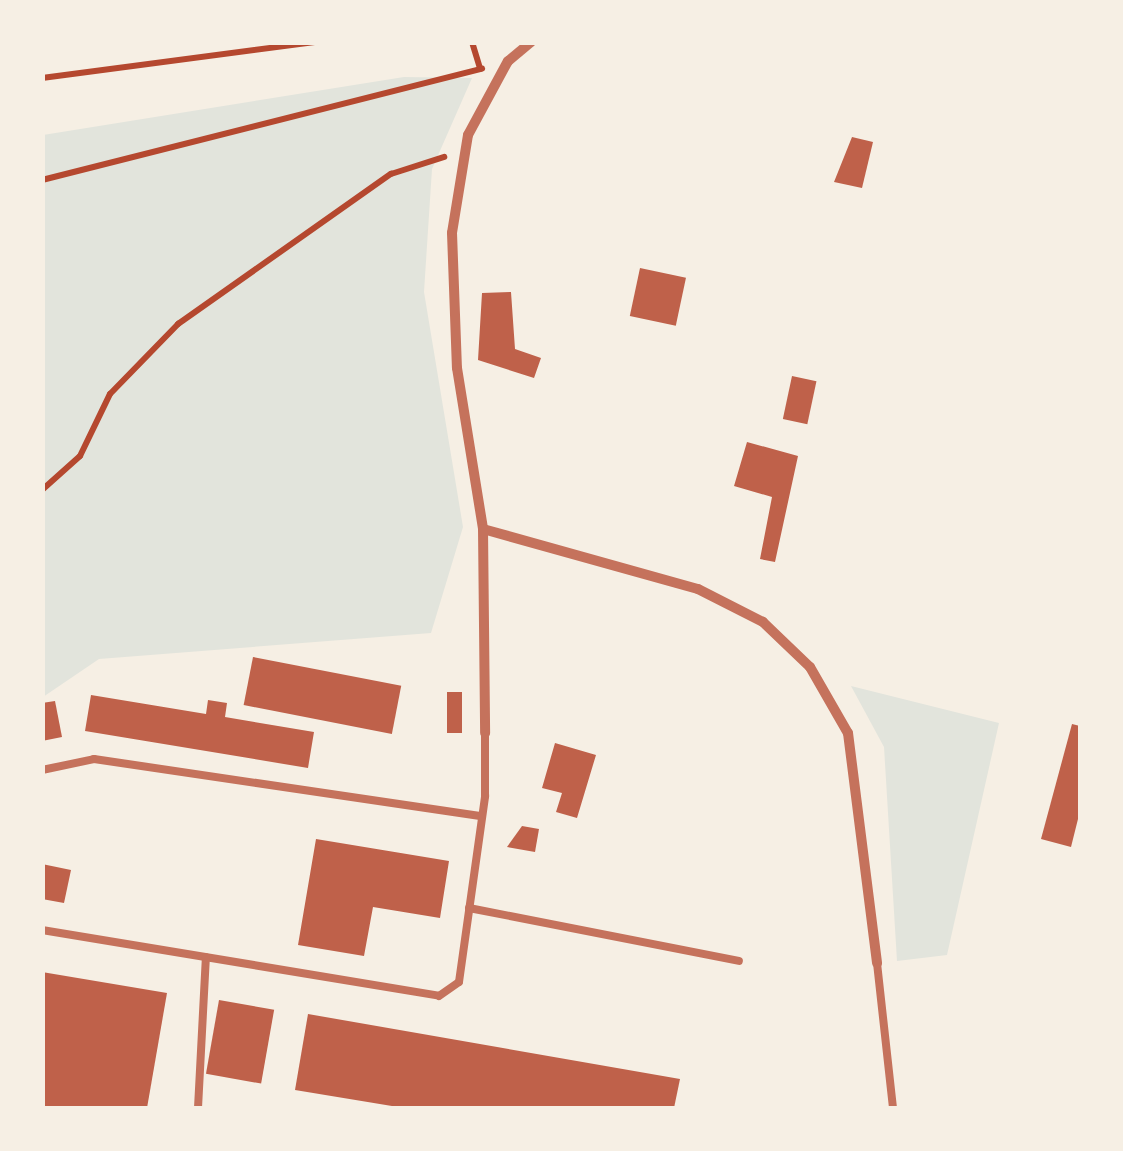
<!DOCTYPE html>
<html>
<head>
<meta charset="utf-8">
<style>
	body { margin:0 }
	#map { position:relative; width:1123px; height:1151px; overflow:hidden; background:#f6efe4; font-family:Poppins,sans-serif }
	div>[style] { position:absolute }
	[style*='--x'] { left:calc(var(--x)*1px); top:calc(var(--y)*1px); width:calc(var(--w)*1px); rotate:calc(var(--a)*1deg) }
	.green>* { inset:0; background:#e2e4dc }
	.building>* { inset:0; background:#bf614a; transform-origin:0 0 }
	.path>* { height:6px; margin:-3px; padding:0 3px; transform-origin:3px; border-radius:3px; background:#b5482f }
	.service>* { height:8px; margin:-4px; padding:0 4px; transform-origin:4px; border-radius:4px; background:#c5725c }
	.minor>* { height:10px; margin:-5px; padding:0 5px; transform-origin:5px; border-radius:5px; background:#c5725c }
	span { translate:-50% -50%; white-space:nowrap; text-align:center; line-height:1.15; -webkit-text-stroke:8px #f6efe4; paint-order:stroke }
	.frame { position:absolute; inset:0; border:45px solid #f6efe4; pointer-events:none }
</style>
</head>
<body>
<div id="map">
	<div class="green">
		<i style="clip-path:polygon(404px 77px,472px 78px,432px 169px,424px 292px,463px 527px,431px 633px,99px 659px,43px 697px,43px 135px)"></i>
		<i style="clip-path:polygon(851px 686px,999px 723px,947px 955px,897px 961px,884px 747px)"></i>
	</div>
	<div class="building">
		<i style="clip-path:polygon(852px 137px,873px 142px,862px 188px,834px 182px)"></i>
		<i style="left:640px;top:268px;width:47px;height:49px;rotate:12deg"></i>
		<i style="clip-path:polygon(511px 292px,515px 349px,541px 358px,534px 378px,478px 360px,482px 293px)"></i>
		<i style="left:792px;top:376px;width:25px;height:44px;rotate:12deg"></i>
		<i style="clip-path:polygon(747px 442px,798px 456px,775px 562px,760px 559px,772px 497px,734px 486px)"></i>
		<i style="left:253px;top:657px;width:151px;height:49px;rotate:11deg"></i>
		<i style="left:447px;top:692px;width:15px;height:41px"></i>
		<i style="clip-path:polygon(91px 695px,206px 714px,208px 700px,227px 703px,225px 717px,314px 732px,308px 768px,85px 731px)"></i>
		<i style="clip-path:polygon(55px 701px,62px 737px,42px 741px,42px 703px)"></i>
		<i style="clip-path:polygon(1072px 724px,1080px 726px,1080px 811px,1071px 847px,1041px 839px)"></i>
		<i style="clip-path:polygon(555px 743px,596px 755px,577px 818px,556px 812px,562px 793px,542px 788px)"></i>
		<i style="clip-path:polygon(522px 826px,539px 829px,535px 852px,507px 847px)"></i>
		<i style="clip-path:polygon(316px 839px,449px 861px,440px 918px,373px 907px,364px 956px,298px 945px)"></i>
		<i style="clip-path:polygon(42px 864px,71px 870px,64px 903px,42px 899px)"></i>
		<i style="clip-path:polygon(42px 972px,167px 993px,147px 1108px,42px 1108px)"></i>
		<i style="left:219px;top:1000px;width:56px;height:75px;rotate:10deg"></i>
		<i style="clip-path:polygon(308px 1014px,680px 1079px,674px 1108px,404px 1108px,295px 1090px)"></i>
	</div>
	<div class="path">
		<i style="--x:472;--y:42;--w:28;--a:73"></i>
		<i style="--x:42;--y:78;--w:275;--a:-7.5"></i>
		<i style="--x:42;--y:180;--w:454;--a:-14.2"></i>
		<i style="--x:42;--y:490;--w:51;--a:-41.8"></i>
		<i style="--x:80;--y:456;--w:69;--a:-64.2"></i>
		<i style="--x:110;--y:394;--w:98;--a:-45.8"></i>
		<i style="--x:178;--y:324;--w:261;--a:-35.2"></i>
		<i style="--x:391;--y:174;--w:56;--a:-17.8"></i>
	</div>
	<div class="service">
		<i style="--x:42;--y:770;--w:53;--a:-11.9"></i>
		<i style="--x:94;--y:759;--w:392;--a:8.4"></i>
		<i style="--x:469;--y:908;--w:275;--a:11.1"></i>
		<i style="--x:42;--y:930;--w:402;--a:9.4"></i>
		<i style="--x:439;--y:996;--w:24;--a:-35"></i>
		<i style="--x:459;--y:982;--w:188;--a:-82"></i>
		<i style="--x:485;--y:796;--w:63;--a:-90"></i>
		<i style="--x:877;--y:963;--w:146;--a:83.7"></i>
		<i style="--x:198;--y:1108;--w:151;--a:-87"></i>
	</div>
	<div class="minor">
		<i style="--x:531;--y:42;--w:30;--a:140"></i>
		<i style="--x:508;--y:61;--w:84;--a:118.4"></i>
		<i style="--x:468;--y:135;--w:99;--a:99.3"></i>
		<i style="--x:452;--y:233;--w:135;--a:87.9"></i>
		<i style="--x:457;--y:368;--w:163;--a:80.8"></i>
		<i style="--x:483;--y:529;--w:223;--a:15.6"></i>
		<i style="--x:698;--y:589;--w:73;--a:26.9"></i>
		<i style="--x:763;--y:622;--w:65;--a:43.8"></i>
		<i style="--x:810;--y:667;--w:76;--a:60.1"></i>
		<i style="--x:848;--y:733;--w:232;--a:82.8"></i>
		<i style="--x:483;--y:529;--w:204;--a:89.4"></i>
	</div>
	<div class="frame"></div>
</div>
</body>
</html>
